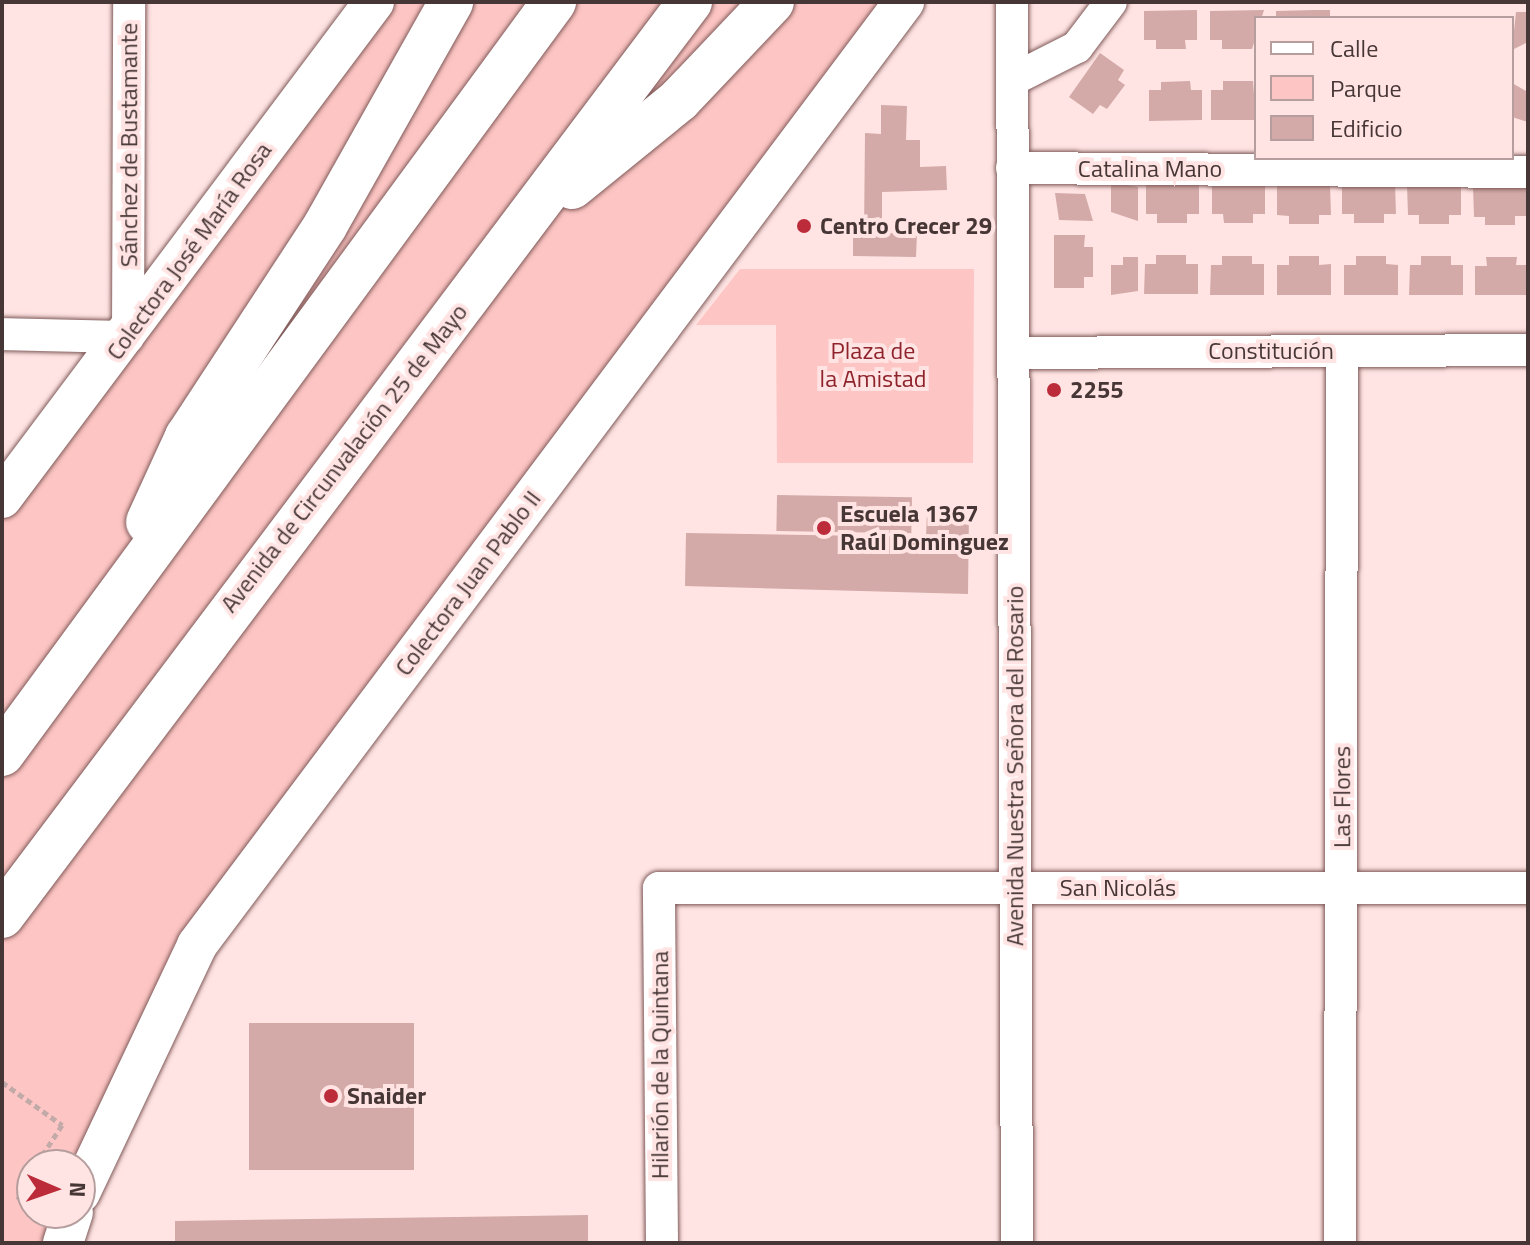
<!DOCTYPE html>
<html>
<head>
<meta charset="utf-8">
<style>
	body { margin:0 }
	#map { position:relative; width:1530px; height:1245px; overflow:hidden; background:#ffe4e3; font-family:"Titillium Web",sans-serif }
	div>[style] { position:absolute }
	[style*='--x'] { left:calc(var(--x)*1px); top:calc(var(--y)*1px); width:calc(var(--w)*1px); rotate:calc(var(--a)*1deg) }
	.green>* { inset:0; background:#fdc5c3 }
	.building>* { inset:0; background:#d3aaa8; transform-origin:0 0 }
	.path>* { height:5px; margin-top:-2.5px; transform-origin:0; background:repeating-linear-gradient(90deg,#c2aaa9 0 6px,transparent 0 10px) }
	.roads { filter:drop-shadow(0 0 2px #7f5a59) drop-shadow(0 0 2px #7f5a59) }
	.minor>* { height:32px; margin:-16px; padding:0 16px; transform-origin:16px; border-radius:16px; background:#fff }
	.major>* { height:40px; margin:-20px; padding:0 20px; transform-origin:20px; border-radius:20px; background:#fff }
	.highway>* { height:44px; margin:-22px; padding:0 22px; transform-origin:22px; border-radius:22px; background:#fff }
	.dots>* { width:22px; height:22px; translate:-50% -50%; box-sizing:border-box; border:4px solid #ffe4e3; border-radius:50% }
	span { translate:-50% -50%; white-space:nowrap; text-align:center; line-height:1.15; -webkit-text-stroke:8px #ffe4e3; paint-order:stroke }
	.street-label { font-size:24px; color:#463635 }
	.poi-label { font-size:24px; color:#463635; font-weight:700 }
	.left { translate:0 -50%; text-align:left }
	.park-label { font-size:24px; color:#8e232b }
	.frame { position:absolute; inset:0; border:4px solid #463635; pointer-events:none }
	.legend { position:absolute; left:1254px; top:16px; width:260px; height:144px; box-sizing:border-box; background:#ffe4e3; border:2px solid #b59e9d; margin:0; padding:10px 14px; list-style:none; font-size:24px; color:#463635 }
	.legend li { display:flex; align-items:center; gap:16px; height:40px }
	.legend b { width:40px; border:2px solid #b59e9d }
	.north { position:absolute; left:16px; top:1149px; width:80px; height:80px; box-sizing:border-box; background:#ffe4e3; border:2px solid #b59e9d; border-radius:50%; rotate:92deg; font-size:22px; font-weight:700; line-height:32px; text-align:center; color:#463635 }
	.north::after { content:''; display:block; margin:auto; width:28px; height:36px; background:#bc2b39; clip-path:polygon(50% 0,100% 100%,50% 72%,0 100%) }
</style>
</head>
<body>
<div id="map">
	<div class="green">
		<i style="clip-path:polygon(374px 2px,904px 2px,197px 945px,80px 1165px,32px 1165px,32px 1213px,73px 1213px,63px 1243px,2px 1243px,2px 498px)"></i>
		<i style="clip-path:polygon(740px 269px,974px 269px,973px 463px,777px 463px,776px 325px,696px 325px)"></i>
	</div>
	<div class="building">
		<i style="clip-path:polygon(1197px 10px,1197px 40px,1185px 40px,1186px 49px,1156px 49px,1156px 40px,1144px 40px,1144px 11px)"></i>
		<i style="clip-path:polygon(1264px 10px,1252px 49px,1222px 49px,1222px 40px,1210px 40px,1210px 11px)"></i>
		<i style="clip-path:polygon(1315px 10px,1330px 10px,1330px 18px,1276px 18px,1276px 11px)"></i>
		<i style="clip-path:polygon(1516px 12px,1528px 12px,1528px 42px,1512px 50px)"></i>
		<i style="clip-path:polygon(1100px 53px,1124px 70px,1118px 80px,1125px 85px,1107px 109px,1100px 105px,1093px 114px,1069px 97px)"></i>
		<i style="clip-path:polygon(1190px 81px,1191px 90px,1202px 90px,1202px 120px,1149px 121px,1149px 90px,1161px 90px,1161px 82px)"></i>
		<i style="clip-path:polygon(1223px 81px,1253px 81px,1256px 120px,1211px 120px,1211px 90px,1223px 90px)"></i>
		<i style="clip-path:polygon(1512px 83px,1528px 92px,1528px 122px,1512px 117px)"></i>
		<i style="clip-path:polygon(881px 105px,907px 106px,906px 140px,920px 140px,920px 167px,946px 166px,947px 190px,882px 192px,882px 233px,917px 233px,916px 257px,853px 256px,853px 233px,864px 233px,865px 133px,881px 134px)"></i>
		<i style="clip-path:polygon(1111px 182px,1138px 187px,1138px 221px,1111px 212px)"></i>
		<i style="clip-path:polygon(1146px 184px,1199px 184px,1199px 214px,1187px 214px,1187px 223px,1157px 223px,1157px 214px,1146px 214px)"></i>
		<i style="clip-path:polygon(1212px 184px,1265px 184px,1265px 214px,1253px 214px,1253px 223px,1224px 223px,1223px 214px,1212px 214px)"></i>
		<i style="clip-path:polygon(1342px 184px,1395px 184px,1396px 214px,1384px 214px,1384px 223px,1354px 223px,1354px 214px,1342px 214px)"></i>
		<i style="clip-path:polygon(1277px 185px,1330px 185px,1331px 215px,1319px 215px,1319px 224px,1289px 224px,1289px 216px,1277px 215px)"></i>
		<i style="clip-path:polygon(1407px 185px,1461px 185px,1461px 215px,1449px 215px,1449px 224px,1419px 224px,1419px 215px,1408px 215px)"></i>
		<i style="clip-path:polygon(1473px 186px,1527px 186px,1527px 216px,1515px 216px,1515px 225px,1485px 225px,1485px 217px,1474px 217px)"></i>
		<i style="clip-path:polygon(1055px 193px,1085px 194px,1093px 221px,1059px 220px)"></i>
		<i style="clip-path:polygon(1054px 235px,1085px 235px,1084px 247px,1093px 247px,1093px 277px,1084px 277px,1084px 288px,1054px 288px)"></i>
		<i style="clip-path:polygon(1156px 255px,1186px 255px,1186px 264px,1198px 264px,1198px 294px,1144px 294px,1145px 264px,1156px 264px)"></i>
		<i style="clip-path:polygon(1222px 256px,1252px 256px,1252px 264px,1264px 264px,1264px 295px,1210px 295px,1211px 265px,1222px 265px)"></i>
		<i style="clip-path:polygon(1289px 256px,1319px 256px,1319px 265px,1331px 264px,1331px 295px,1277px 295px,1277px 265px,1289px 265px)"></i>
		<i style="clip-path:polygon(1356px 256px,1386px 256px,1386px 264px,1398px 265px,1398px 295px,1344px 295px,1344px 265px,1356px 265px)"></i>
		<i style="clip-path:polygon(1421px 256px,1451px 256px,1451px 265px,1463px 265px,1463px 295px,1409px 295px,1410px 265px,1421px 265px)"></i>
		<i style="clip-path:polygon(1123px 257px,1138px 257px,1138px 291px,1111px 295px,1111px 265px,1123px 265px)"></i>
		<i style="clip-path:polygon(1486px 257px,1517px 257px,1516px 265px,1528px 265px,1528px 295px,1475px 295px,1475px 266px,1487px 266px)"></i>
		<i style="left:777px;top:495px;width:135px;height:36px;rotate:1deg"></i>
		<i style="clip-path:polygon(927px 511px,969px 512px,968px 594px,685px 586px,686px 533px,926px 537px)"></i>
		<i style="left:249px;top:1023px;width:165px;height:147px"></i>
		<i style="clip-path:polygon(588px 1215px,588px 1243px,175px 1243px,175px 1221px)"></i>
	</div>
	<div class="path">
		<i style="--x:2;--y:1082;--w:74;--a:35.6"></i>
		<i style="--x:62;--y:1125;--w:48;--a:123"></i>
		<i style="--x:32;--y:1171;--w:29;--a:121"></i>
		<i style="--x:17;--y:1196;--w:19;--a:36"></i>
	</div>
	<div class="roads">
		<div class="minor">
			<i style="--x:1012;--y:2;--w:1241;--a:89.77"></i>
			<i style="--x:1012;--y:80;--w:73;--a:-26.9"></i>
			<i style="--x:1077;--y:47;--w:56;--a:-52.9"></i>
			<i style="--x:1012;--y:168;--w:516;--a:0.44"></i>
			<i style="--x:2;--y:334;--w:126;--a:1.4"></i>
			<i style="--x:128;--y:337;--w:335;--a:-89.8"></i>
			<i style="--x:1013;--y:353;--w:515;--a:-0.33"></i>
			<i style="--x:662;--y:1243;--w:355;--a:-90.5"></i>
			<i style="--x:659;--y:888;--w:869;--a:0"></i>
			<i style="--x:1340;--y:1243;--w:892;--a:-89.87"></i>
		</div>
		<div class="major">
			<i style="--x:2;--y:498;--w:620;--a:-53.13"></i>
			<i style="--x:80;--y:1193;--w:274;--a:-64.7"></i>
			<i style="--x:197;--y:945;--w:1179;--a:-53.14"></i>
			<i style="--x:63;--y:1243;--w:32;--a:-72"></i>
		</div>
		<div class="highway">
			<i style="--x:572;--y:187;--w:138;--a:-39.1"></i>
			<i style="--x:679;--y:100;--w:135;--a:-46.5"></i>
			<i style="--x:148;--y:522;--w:94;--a:-65.4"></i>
			<i style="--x:187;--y:437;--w:252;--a:-56.8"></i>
			<i style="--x:325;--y:226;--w:257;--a:-60.6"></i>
			<i style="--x:2;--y:754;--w:933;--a:-53.72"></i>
			<i style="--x:2;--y:916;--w:1144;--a:-53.03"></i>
		</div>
	</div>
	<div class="dots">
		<i style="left:804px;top:226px;background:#bc2b39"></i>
		<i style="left:1054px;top:390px;background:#bc2b39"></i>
		<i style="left:824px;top:528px;background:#bc2b39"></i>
		<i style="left:331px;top:1096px;background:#bc2b39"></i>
	</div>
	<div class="street-label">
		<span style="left:129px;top:145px;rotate:-90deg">Sánchez de Bustamante</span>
		<span style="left:1150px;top:169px">Catalina Mano</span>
		<span style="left:189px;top:251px;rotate:-54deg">Colectora José María Rosa</span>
		<span style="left:1271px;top:351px">Constitución</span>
		<span style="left:344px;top:458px;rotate:-52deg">Avenida de Circunvalación 25 de Mayo</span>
		<span style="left:468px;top:583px;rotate:-53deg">Colectora Juan Pablo II</span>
		<span style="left:1015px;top:766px;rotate:-90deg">Avenida Nuestra Señora del Rosario</span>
		<span style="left:1342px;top:797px;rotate:-90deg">Las Flores</span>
		<span style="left:1118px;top:888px">San Nicolás</span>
		<span style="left:660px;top:1065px;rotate:-90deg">Hilarión de la Quintana</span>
	</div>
	<div class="poi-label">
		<span class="left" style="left:820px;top:226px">Centro Crecer 29</span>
		<span class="left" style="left:1070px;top:390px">2255</span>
		<span class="left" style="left:840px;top:528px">Escuela 1367<br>Raúl Dominguez</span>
		<span class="left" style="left:347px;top:1096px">Snaider</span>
	</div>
	<div class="park-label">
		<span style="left:873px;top:365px">Plaza de<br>la Amistad</span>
	</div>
	<div class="frame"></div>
	<ul class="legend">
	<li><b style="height:10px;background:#fff"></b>Calle</li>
	<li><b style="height:22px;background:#fdc5c3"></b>Parque</li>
	<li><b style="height:22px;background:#d3aaa8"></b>Edificio</li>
	</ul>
	<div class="north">N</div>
</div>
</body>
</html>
